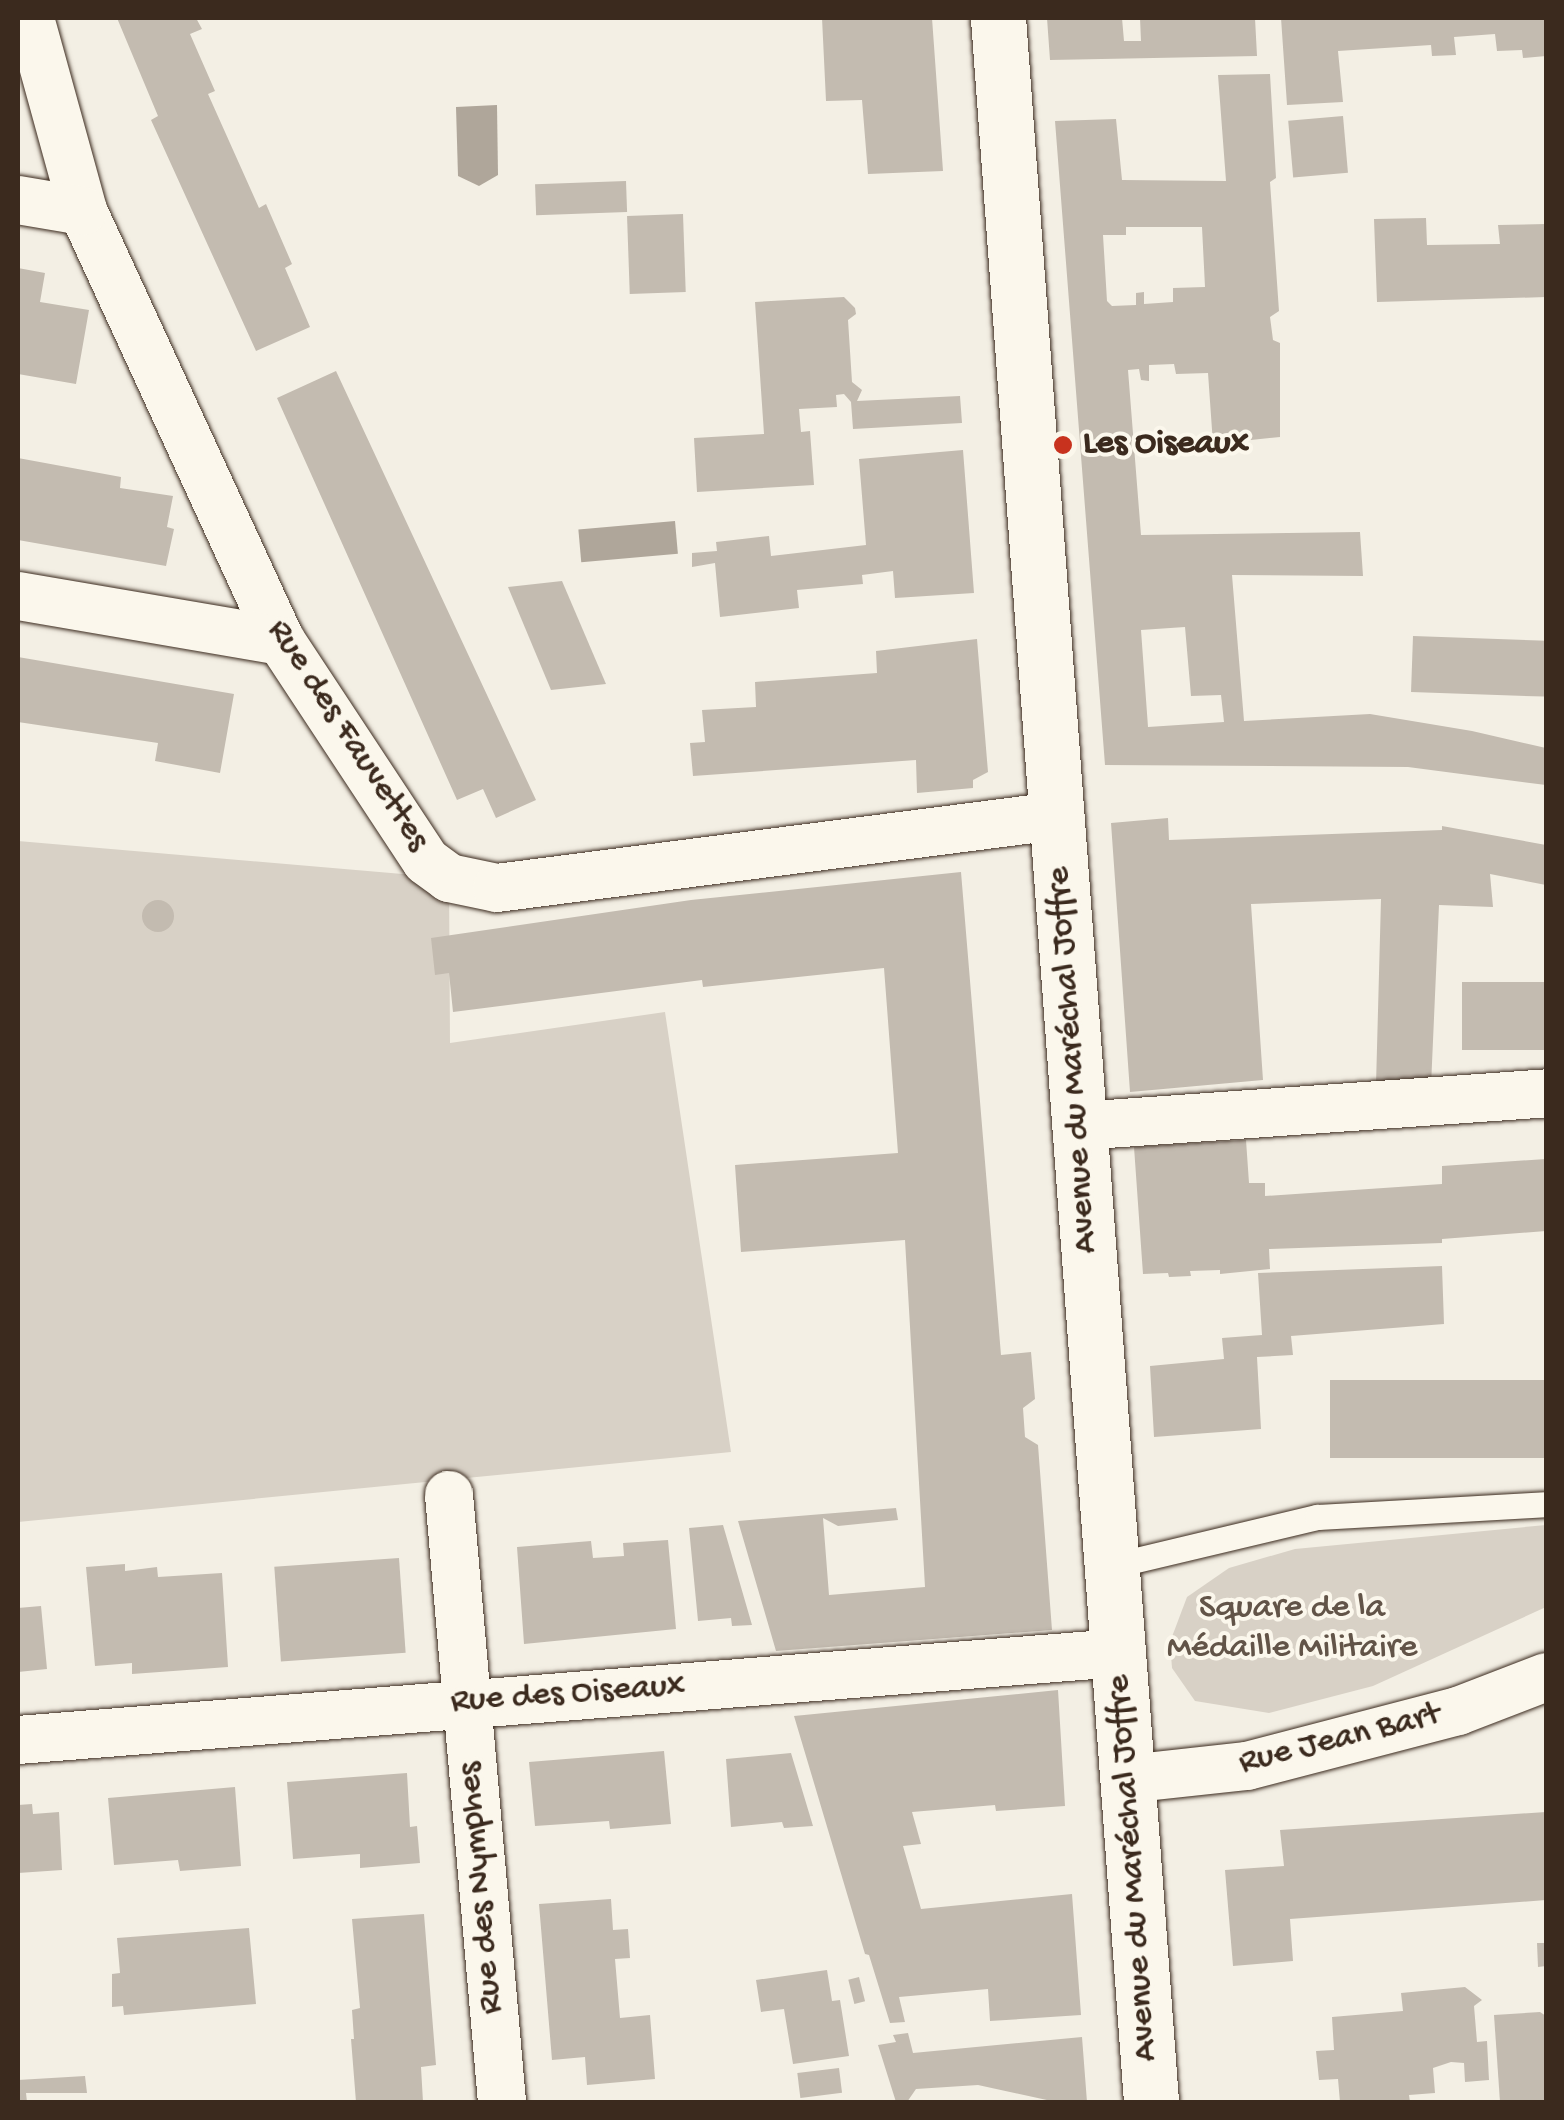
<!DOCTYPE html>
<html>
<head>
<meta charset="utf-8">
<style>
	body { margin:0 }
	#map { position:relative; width:1564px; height:2120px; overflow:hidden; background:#f3efe4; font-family:"Gochi Hand",sans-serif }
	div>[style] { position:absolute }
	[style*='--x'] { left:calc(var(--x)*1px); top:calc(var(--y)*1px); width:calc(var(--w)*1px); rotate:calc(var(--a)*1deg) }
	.green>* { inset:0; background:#d8d1c6 }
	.water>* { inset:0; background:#afa69a; transform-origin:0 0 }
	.building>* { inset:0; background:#c3bbb0; transform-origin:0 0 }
	.round { border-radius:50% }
	.roads { filter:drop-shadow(0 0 2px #3b2a1e) drop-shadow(0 0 2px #3b2a1e) }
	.service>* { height:25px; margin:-12.5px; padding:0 12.5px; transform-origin:12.5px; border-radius:12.5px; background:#fbf7ec }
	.minor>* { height:48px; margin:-24px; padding:0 24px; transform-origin:24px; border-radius:24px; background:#fbf7ec }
	.secondary>* { height:55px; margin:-27.5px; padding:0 27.5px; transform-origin:27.5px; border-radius:27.5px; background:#fbf7ec }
	.dots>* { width:28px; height:28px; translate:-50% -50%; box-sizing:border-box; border:5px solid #fbf7ec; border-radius:50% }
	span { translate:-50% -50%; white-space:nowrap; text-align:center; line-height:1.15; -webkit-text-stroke:8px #fbf7ec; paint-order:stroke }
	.poi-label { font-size:35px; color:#3b2a1e; font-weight:700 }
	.left { translate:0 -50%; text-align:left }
	.street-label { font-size:35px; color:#3b2a1e }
	.park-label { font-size:35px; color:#625448 }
	.frame { position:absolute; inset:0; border:20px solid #3b2a1e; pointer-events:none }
</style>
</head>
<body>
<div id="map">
	<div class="green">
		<i style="clip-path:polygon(18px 841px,449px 878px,450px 1043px,665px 1012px,731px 1452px,18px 1522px)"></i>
		<i style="clip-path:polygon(1546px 1525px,1546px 1607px,1373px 1686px,1269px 1713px,1195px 1701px,1172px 1668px,1170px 1642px,1187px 1597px,1229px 1568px,1295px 1549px)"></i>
	</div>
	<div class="water">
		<i style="clip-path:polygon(497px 105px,498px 175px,479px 186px,458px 176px,456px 107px)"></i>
		<i style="left:675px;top:521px;width:33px;height:97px;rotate:85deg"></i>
	</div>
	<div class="building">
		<i style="clip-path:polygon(117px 18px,196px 18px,202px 29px,190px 34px,215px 91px,208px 94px,259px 208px,266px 204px,292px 264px,285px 268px,310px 327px,256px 351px,151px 120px,158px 116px)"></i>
		<i style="clip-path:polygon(822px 18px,932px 18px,943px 171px,868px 174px,862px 100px,826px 101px)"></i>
		<i style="clip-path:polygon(1047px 18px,1122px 18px,1124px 41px,1141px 41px,1140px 18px,1255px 18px,1257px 56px,1050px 60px)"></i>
		<i style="clip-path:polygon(1281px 18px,1546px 18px,1546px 56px,1523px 58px,1522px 50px,1497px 51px,1495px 34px,1454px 37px,1456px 55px,1432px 56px,1431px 45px,1338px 51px,1343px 102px,1287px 105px)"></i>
		<i style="clip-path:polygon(evenodd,1270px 74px,1276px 178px,1270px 182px,1279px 311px,1270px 317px,1273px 340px,1280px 343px,1280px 437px,1213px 444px,1208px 373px,1176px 374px,1174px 364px,1149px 365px,1149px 381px,1141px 380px,1139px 369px,1128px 370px,1141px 535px,1360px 532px,1363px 576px,1232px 575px,1244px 721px,1370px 714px,1472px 731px,1546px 748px,1546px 785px,1408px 767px,1105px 765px,1055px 121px,1116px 119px,1122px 180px,1226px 181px,1218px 75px,1270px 74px,1126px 227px,1202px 227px,1205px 287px,1173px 288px,1173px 302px,1144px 304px,1144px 292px,1136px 293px,1136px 305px,1112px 306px,1107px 301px,1103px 235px,1126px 235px,1126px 227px,1270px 74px,1185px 627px,1191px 696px,1221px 695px,1224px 722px,1148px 727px,1141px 630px,1185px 627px)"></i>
		<i style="left:1343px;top:116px;width:57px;height:55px;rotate:85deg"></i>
		<i style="left:626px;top:181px;width:31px;height:91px;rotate:88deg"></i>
		<i style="left:683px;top:214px;width:78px;height:56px;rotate:88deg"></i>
		<i style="clip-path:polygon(1426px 218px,1427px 245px,1500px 244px,1498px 225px,1546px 224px,1546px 297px,1377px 302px,1374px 219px)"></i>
		<i style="clip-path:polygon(18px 268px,45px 273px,40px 302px,89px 310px,76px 384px,18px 374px)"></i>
		<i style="clip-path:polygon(844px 297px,855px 308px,856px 314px,848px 320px,852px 382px,862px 390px,857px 401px,960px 396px,962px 423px,853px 429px,851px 402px,844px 394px,836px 395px,837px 407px,799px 409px,801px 432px,810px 431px,814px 485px,697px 492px,694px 438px,764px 434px,755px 302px)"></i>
		<i style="clip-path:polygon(336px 371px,536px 800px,496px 818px,483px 789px,457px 800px,277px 398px)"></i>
		<i style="clip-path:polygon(963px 450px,974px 593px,895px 598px,893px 571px,862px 575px,863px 584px,797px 590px,799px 608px,720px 617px,715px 563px,692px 567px,692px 553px,717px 551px,716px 542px,769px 536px,771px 556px,866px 545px,859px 459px)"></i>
		<i style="clip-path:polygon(18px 458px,121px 477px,120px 488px,173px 496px,167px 527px,174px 529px,166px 566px,18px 540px)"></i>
		<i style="clip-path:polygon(562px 581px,606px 684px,551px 690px,508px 587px)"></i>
		<i style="left:1413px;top:636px;width:133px;height:56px;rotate:2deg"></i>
		<i style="clip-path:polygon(977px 639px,988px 772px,973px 780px,973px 788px,917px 793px,916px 760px,693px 776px,690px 743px,705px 742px,702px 710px,756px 707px,755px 682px,877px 673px,876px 651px)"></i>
		<i style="clip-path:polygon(18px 657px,234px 694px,220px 773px,155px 761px,158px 743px,18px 722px)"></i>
		<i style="clip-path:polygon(1168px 818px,1169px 840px,1442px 830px,1442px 826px,1546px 845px,1546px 885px,1490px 874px,1493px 907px,1439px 905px,1431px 1086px,1376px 1085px,1381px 899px,1251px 904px,1263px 1080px,1130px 1092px,1111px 823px)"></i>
		<i style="clip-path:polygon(961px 872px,1001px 1355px,1031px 1352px,1035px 1399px,1023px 1408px,1025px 1437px,1038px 1445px,1052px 1630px,776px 1651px,738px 1521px,896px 1508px,898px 1520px,838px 1526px,823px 1518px,829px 1595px,925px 1587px,905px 1240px,741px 1252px,735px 1165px,898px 1153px,884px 968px,703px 987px,702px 980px,453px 1012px,449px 973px,435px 975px,431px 938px,691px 900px)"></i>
		<i class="round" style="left:142px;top:900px;width:32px;height:32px"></i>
		<i style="left:1546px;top:982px;width:68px;height:84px;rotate:90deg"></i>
		<i style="clip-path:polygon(1246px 1140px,1249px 1183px,1265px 1183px,1265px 1196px,1442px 1184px,1442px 1166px,1546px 1159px,1546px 1231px,1442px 1239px,1442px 1243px,1269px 1249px,1270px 1269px,1220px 1274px,1220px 1270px,1190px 1271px,1191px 1276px,1169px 1277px,1168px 1273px,1143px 1274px,1134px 1147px)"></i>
		<i style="clip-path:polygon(1442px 1266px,1444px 1324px,1291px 1336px,1293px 1355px,1257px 1357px,1261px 1429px,1154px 1437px,1150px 1366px,1224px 1359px,1222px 1338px,1262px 1335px,1258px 1273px)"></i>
		<i style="left:1546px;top:1380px;width:78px;height:216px;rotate:90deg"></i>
		<i style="clip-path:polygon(723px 1525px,752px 1625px,732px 1626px,731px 1618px,698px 1621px,689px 1528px)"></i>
		<i style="clip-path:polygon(668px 1540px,676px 1629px,524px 1644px,517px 1547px,591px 1541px,593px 1558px,624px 1556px,623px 1543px)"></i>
		<i style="left:399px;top:1558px;width:95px;height:125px;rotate:86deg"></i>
		<i style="clip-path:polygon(125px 1564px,125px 1571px,157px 1567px,158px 1577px,222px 1573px,228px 1667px,132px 1674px,132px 1663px,95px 1666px,86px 1567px)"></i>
		<i style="clip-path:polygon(41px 1606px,47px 1669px,18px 1672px,18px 1608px)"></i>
		<i style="clip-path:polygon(1058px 1690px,1065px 1806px,996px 1811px,995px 1805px,912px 1812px,921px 1844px,903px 1846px,921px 1909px,1072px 1894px,1081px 2015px,990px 2021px,988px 1989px,899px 1997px,905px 2022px,890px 2023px,869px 1955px,865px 1954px,794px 1716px)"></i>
		<i style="clip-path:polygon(664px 1751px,671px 1824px,610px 1829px,609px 1821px,535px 1826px,529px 1762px)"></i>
		<i style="clip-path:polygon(791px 1753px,813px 1826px,784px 1828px,782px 1822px,731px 1827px,726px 1759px)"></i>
		<i style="clip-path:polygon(407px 1773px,410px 1827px,417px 1826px,420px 1863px,360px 1868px,360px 1854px,293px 1859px,287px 1782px)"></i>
		<i style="clip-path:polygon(235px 1787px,241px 1866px,180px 1871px,178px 1860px,114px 1865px,108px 1798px)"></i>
		<i style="clip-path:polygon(32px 1804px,33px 1814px,59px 1812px,62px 1870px,18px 1873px,18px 1805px)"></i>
		<i style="clip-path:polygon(1546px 1812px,1546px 1900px,1290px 1919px,1293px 1961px,1233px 1966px,1225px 1870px,1284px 1866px,1280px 1830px)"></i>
		<i style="clip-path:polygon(611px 1899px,613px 1930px,628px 1929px,630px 1958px,615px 1959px,620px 2018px,650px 2015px,655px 2079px,587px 2085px,585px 2057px,552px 2060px,539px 1904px)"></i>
		<i style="clip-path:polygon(424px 1914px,436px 2065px,421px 2067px,423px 2102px,356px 2102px,351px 2039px,354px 2039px,352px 2010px,360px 2008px,352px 1919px)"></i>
		<i style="clip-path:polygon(249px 1928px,256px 2004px,124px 2015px,123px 2006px,112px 2007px,112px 1974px,120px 1973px,117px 1938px)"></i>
		<i style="clip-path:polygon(1537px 1943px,1546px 1943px,1546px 1966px,1538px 1967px)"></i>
		<i style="clip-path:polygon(827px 1970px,832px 2001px,840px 2000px,849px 2056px,793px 2064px,784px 2009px,761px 2012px,756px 1980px)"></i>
		<i style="left:859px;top:1977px;width:25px;height:11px;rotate:76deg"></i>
		<i style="clip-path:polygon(1465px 1987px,1482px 2000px,1474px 2006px,1477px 2042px,1487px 2041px,1489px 2080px,1465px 2082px,1464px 2063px,1451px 2062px,1433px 2068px,1435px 2093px,1409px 2095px,1410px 2102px,1340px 2102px,1338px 2079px,1319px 2080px,1316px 2051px,1334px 2050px,1332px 2017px,1403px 2011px,1401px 1993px)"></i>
		<i style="clip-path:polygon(1540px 2012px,1546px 2016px,1546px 2102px,1500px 2102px,1494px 2015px)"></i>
		<i style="clip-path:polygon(908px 2033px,913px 2053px,1082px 2037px,1087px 2102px,1056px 2102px,978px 2085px,916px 2089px,907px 2102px,896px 2102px,878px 2045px,896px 2042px,893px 2035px)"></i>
		<i style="left:839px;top:2068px;width:25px;height:42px;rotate:83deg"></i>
		<i style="clip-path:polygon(85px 2076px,87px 2093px,26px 2093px,27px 2102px,18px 2102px,18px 2080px)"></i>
	</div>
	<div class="roads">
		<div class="service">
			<i style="--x:1111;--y:1566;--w:212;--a:-13.4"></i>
			<i style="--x:1317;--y:1517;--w:229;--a:-3.2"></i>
		</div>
		<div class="minor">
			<i style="--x:30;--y:18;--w:200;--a:74.6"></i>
			<i style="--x:83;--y:211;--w:473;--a:65.3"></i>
			<i style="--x:281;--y:641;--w:263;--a:56.6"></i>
			<i style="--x:426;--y:861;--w:29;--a:36"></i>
			<i style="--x:449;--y:878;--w:49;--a:11.8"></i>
			<i style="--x:497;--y:888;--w:564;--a:-7.34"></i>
			<i style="--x:18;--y:200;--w:66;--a:9.6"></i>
			<i style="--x:18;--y:596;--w:267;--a:9.7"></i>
			<i style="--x:1079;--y:1126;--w:468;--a:-4"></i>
			<i style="--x:449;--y:1495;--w:609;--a:85.01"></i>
			<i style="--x:18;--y:1740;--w:1103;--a:-4.52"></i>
			<i style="--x:1127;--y:1779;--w:121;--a:-6.2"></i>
			<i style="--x:1247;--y:1766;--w:218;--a:-14.6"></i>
			<i style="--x:1458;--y:1711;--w:94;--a:-21.1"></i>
		</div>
		<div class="secondary">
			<i style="--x:998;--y:18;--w:2090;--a:85.8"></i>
		</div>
	</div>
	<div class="dots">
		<i style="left:1063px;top:445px;background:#c8321e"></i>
	</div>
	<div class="poi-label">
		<span class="left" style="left:1083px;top:445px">Les Oiseaux</span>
	</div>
	<div class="street-label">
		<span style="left:347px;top:736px;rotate:57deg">Rue des Fauvettes</span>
		<span style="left:1074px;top:1060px;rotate:-94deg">Avenue du Maréchal Joffre</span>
		<span style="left:568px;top:1695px;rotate:-4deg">Rue des Oiseaux</span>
		<span style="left:1340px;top:1740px;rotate:-14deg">Rue Jean Bart</span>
		<span style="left:1134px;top:1868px;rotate:-94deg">Avenue du Maréchal Joffre</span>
		<span style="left:482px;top:1888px;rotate:-95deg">Rue des Nymphes</span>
	</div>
	<div class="park-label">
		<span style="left:1292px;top:1629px">Square de la<br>Médaille Militaire</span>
	</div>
	<div class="frame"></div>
</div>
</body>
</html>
